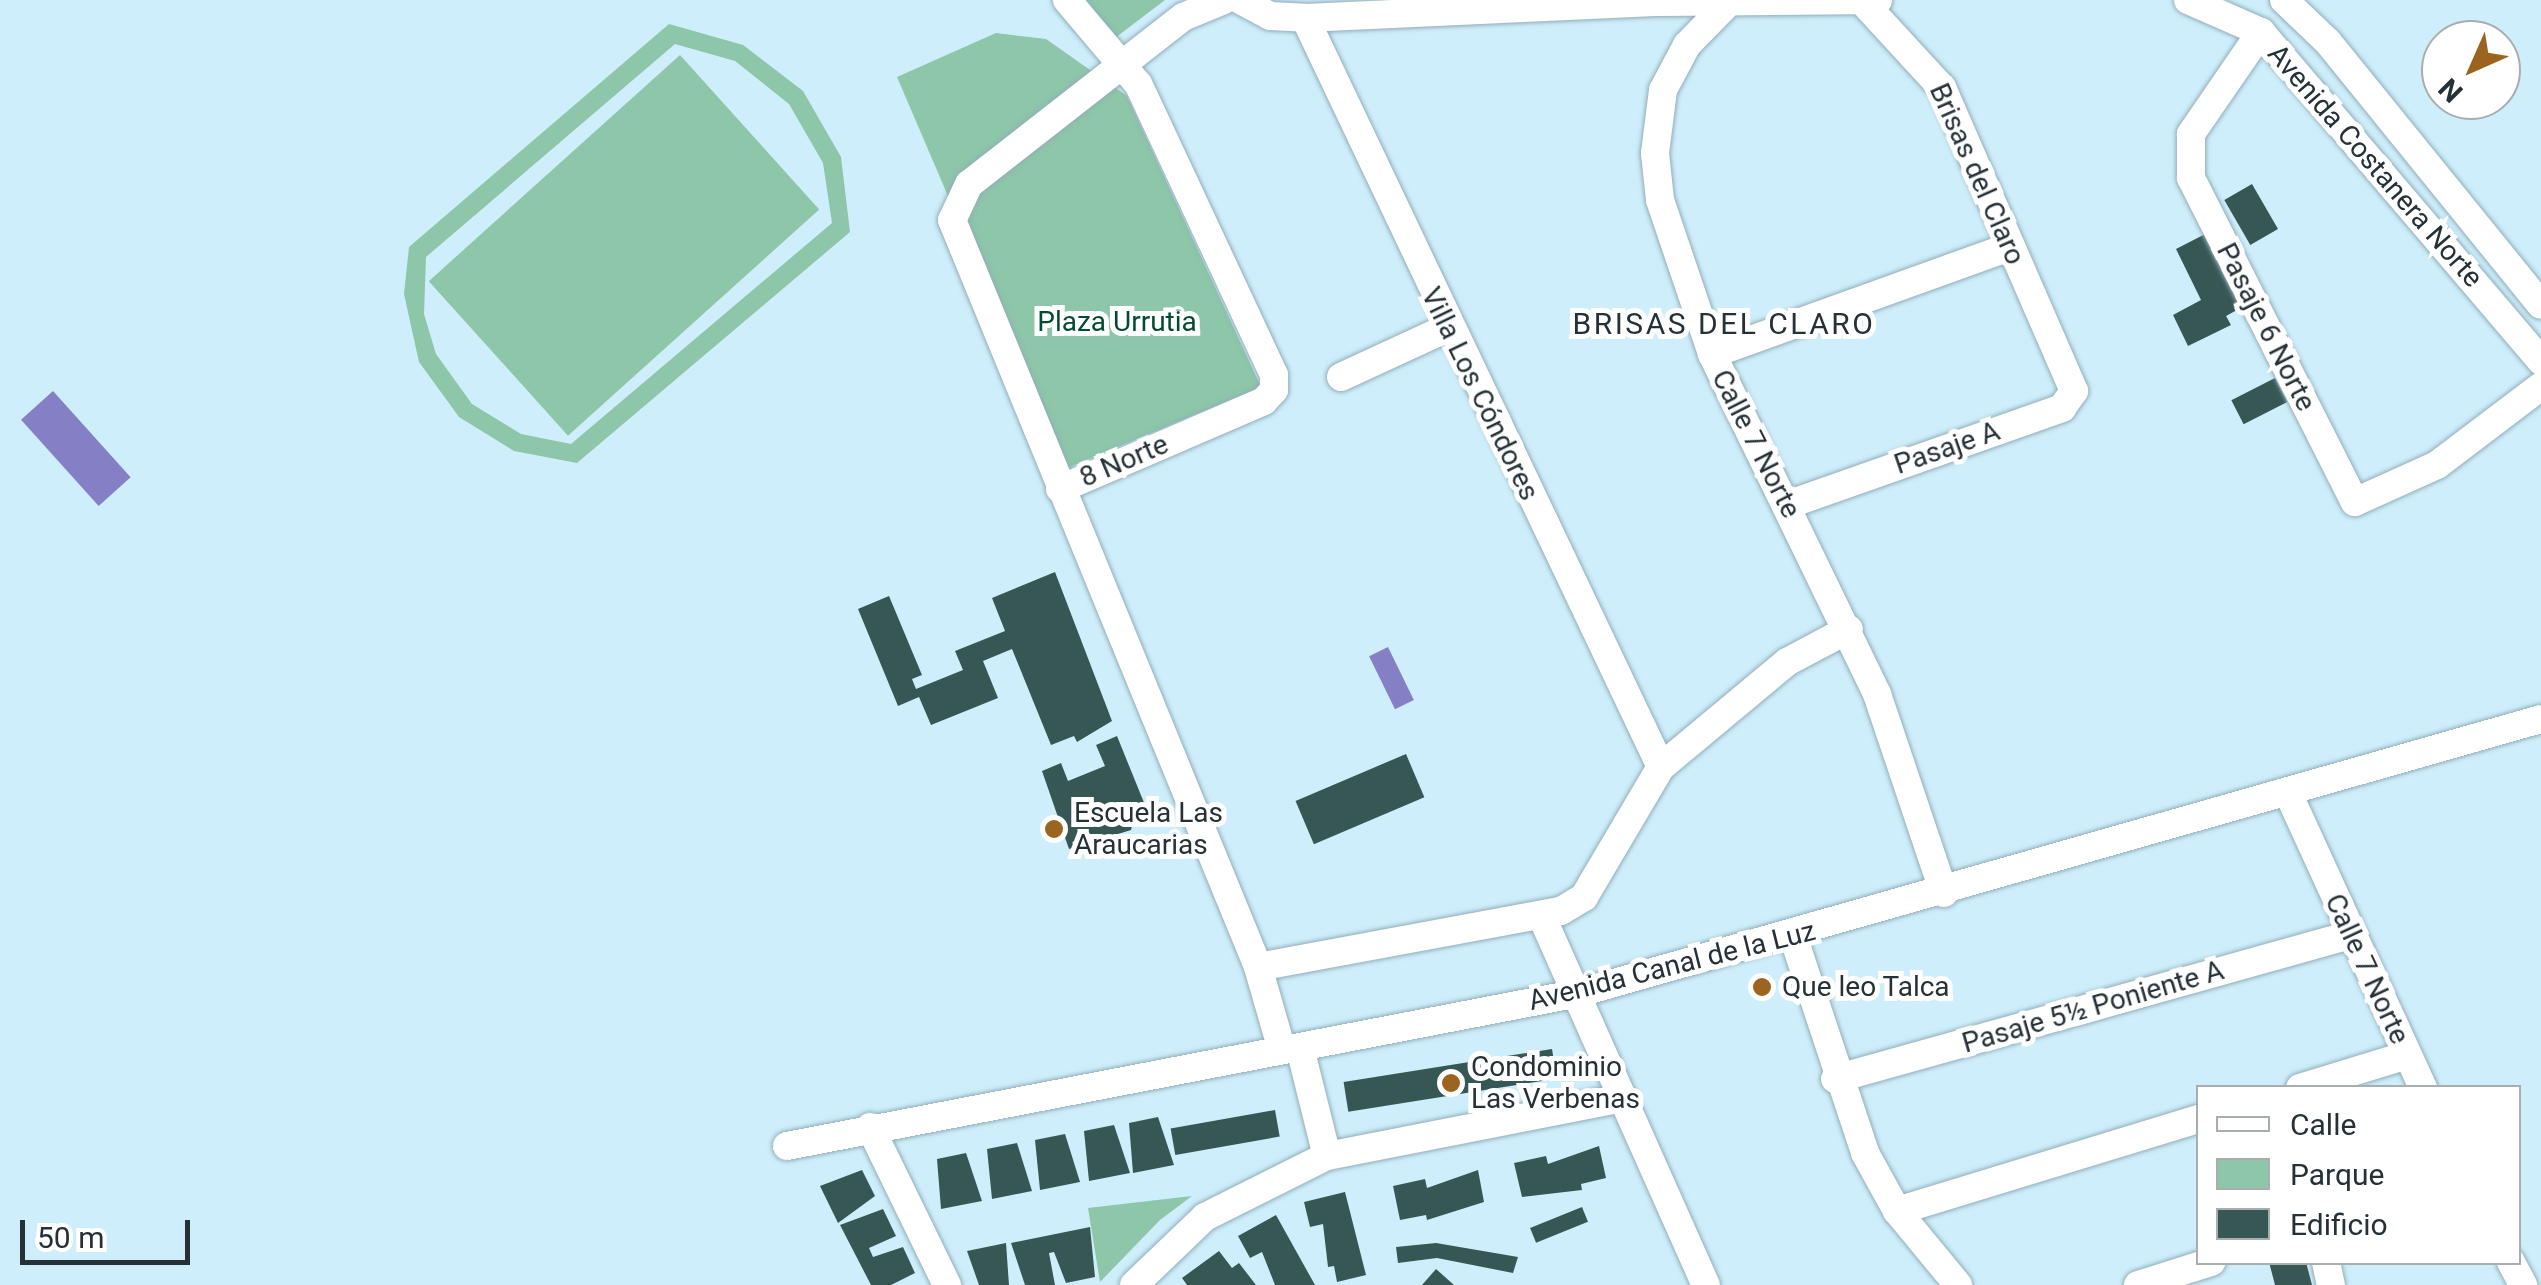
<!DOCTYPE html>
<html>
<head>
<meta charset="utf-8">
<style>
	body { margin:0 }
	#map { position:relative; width:2541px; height:1285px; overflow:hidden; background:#cfeefb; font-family:Roboto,sans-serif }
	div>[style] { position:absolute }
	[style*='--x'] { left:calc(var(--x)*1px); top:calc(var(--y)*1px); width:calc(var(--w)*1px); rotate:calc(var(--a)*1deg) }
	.green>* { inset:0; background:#8dc6a8; transform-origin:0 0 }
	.water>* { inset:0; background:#8580c5; transform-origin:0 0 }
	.building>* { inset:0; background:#375755; transform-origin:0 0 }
	.roads { filter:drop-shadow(0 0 2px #91aeba) drop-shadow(0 0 2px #91aeba) }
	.minor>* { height:28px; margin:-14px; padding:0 14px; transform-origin:14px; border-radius:14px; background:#fff }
	.dots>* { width:28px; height:28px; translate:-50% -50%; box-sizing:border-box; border:5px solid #fff; border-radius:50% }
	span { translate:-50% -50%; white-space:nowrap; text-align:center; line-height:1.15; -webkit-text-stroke:10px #fff; paint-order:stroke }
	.street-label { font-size:28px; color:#253136 }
	.park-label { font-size:28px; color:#034b30 }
	.poi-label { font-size:28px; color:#253136 }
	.left { translate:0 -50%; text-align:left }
	.neighbourhood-label { font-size:30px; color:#253136; letter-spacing:2.5px }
	.legend { position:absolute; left:2196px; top:1085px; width:325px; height:180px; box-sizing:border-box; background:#fff; border:2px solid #a8adaf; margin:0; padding:12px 18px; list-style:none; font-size:30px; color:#253136 }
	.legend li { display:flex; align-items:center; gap:20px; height:50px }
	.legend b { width:50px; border:2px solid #a8adaf }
	.north { position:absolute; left:2421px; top:20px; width:100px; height:100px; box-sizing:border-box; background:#fff; border:2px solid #a8adaf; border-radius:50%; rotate:225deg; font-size:28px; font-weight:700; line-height:40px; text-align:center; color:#253136 }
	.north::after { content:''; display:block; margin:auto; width:35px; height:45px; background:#9b641f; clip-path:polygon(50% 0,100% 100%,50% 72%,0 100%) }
	.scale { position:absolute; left:20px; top:1220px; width:170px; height:45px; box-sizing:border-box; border:5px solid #253136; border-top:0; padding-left:12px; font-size:30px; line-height:35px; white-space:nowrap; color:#253136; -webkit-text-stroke:8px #fff; paint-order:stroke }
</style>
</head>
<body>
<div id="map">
	<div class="green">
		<i style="clip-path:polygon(1086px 0,1165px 0,1115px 38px)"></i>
		<i style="clip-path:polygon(evenodd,669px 24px,743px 45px,803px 91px,841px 157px,850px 232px,577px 463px,514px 451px,459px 417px,419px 362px,404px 294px,409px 247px,669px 24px,675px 44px,735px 61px,789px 104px,823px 163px,832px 223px,571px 444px,521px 434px,472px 404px,436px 354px,424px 314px,426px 257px,675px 44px)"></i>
		<i style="clip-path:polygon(996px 33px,1046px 39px,1127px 96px,1261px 387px,1065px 469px,897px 77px)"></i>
		<i style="left:680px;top:55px;width:208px;height:338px;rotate:48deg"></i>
		<i style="clip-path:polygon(1192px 1196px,1160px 1220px,1100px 1282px,1088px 1208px)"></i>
	</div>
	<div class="water">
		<i style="left:53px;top:391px;width:116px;height:43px;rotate:48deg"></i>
		<i style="left:1388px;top:647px;width:59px;height:21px;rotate:64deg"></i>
	</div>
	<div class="building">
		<i style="left:2252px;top:184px;width:52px;height:32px;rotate:60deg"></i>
		<i style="clip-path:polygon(2211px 231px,2248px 304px,2226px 316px,2231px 325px,2188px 346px,2173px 315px,2201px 300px,2176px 249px)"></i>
		<i style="left:2275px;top:378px;width:27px;height:49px;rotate:63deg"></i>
		<i style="clip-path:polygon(1055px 572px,1112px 721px,1077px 742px,1074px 736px,1051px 745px,1012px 649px,983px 661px,998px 698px,931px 725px,919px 697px,898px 706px,858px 609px,889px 596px,922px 675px,912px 679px,916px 689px,963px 670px,955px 651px,1005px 631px,992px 598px)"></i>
		<i style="clip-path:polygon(1117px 736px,1149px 815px,1133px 822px,1131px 830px,1069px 849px,1042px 771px,1061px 763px,1068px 781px,1105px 766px,1096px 745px)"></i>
		<i style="left:1406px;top:754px;width:47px;height:120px;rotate:67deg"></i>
		<i style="left:1552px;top:1049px;width:30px;height:211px;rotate:81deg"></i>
		<i style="left:1275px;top:1110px;width:27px;height:106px;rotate:80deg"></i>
		<i style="clip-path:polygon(1158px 1117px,1174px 1165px,1133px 1173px,1129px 1123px)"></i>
		<i style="clip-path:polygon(1114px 1125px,1130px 1173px,1089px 1181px,1084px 1131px)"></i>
		<i style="clip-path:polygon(1065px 1134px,1080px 1182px,1040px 1190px,1035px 1140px)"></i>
		<i style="clip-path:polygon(1017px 1143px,1032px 1191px,992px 1199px,987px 1149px)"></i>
		<i style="clip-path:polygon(1599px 1146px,1606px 1178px,1581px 1184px,1582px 1190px,1522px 1197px,1514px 1163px,1546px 1156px,1548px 1164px)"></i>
		<i style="clip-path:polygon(966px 1153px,982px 1201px,941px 1209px,937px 1159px)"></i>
		<i style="clip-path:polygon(862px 1170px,875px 1196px,838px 1223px,820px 1186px)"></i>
		<i style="clip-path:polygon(1478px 1170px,1484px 1202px,1427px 1220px,1426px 1215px,1400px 1220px,1393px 1186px,1425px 1179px,1427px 1188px)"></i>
		<i style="clip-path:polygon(1345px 1192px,1366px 1275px,1337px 1282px,1334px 1266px,1328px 1267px,1323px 1224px,1310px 1227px,1304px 1202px)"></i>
		<i style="left:1582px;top:1207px;width:16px;height:56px;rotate:68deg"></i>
		<i style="clip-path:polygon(883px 1209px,896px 1236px,869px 1248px,873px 1257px,903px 1247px,915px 1273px,891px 1285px,871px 1285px,840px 1225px)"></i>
		<i style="clip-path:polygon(1276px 1215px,1315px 1285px,1275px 1285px,1262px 1252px,1250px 1258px,1238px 1236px)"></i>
		<i style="clip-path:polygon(1090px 1227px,1095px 1277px,1066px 1283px,1054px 1252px,1049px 1253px,1055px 1285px,1025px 1285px,1011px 1243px)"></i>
		<i style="clip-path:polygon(1006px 1243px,1009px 1285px,979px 1285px,967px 1251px)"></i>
		<i style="clip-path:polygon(1436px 1243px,1518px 1257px,1513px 1273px,1437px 1258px,1398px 1263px,1396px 1247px)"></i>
		<i style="clip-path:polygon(1219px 1251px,1232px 1268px,1239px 1263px,1256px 1285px,1187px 1285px,1182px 1278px)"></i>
		<i style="clip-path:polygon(2269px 1262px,2306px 1262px,2312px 1285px,2275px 1285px)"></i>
		<i style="clip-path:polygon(1436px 1269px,1454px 1285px,1422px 1285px)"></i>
	</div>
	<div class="roads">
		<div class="minor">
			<i style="--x:1224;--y:0;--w:44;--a:157.5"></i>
			<i style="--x:1183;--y:17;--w:271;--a:142"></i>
			<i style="--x:969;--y:184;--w:40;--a:115"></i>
			<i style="--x:952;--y:220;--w:807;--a:67.72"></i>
			<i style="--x:1258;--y:967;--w:86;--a:73.9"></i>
			<i style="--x:1240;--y:0;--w:34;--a:28"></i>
			<i style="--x:1270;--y:16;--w:35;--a:3"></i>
			<i style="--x:1305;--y:18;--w:356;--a:-2.6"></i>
			<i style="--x:1661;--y:2;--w:217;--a:-0.5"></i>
			<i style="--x:1731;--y:0;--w:63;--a:134.4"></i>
			<i style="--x:1687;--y:45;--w:51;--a:118.1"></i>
			<i style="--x:1663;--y:90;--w:64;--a:97.2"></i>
			<i style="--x:1655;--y:153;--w:47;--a:83.9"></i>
			<i style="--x:1660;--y:200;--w:163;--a:71.3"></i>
			<i style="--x:1712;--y:354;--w:378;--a:64.1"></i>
			<i style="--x:1877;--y:694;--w:210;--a:71.4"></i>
			<i style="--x:2188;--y:0;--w:80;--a:23.7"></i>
			<i style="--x:2261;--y:32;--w:432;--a:49.6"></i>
			<i style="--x:2284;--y:0;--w:61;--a:43.7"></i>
			<i style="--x:2328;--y:42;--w:338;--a:51"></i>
			<i style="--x:1305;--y:18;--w:829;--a:64.58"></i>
			<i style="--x:2261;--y:32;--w:124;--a:124.5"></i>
			<i style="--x:2191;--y:134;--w:44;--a:90"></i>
			<i style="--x:2191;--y:178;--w:363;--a:63.2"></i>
			<i style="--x:2355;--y:502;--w:90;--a:-24.3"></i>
			<i style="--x:2437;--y:465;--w:131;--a:-37.2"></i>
			<i style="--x:1712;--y:354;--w:316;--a:-19.8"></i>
			<i style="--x:1341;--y:377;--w:117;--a:-24.8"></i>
			<i style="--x:1060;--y:489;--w:222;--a:-23.3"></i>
			<i style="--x:1264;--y:401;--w:15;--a:-48"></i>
			<i style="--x:1274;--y:390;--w:15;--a:-90"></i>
			<i style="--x:1274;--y:375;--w:321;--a:-115"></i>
			<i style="--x:1138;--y:84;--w:110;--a:-130.2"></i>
			<i style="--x:1787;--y:505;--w:292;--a:-19.4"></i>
			<i style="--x:2062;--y:408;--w:21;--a:-55"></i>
			<i style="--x:2074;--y:391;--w:331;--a:-113.5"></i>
			<i style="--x:1942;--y:88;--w:120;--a:-132.6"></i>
			<i style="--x:2289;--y:795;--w:322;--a:65.4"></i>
			<i style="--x:1542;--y:917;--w:403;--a:66"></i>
			<i style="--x:1793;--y:936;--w:229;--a:71.6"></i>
			<i style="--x:1865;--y:1153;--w:66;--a:61.1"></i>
			<i style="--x:1897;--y:1211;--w:96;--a:50.5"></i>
			<i style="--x:1258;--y:967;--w:308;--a:-10.5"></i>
			<i style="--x:1561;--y:911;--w:27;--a:-31"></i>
			<i style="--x:1584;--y:897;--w:151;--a:-59.4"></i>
			<i style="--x:1661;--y:767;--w:164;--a:-39.8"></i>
			<i style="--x:1787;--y:662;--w:70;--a:-28"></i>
			<i style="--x:1300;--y:1048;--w:111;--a:76"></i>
			<i style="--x:1835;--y:1079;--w:535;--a:-15.62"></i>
			<i style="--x:2300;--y:1088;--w:112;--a:-17.1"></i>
			<i style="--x:870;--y:1127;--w:176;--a:64"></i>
			<i style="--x:787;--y:1146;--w:807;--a:-10.93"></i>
			<i style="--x:1579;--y:993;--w:1000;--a:-15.9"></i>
			<i style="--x:1897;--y:1211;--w:315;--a:-17"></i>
			<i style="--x:2326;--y:1262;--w:24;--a:78"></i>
			<i style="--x:2511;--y:1262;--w:26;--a:62"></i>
			<i style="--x:1134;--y:1285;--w:98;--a:-43.8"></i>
			<i style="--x:1205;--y:1217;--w:136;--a:-26.6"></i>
			<i style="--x:1327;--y:1156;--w:302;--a:-11.1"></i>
			<i style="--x:2138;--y:1285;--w:77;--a:-17.5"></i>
		</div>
	</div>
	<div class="dots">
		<i style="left:1054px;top:829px;background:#9b641f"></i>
		<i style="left:1762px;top:987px;background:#9b641f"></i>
		<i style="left:1451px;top:1083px;background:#9b641f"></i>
	</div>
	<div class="street-label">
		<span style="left:2375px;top:166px;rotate:49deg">Avenida Costanera Norte</span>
		<span style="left:1977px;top:174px;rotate:66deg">Brisas del Claro</span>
		<span style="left:2266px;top:327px;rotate:63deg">Pasaje 6 Norte</span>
		<span style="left:1480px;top:394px;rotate:64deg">Villa Los Cóndores</span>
		<span style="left:1756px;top:444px;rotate:63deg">Calle 7 Norte</span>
		<span style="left:1947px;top:448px;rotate:-19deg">Pasaje A</span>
		<span style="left:1124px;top:461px;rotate:-23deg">8 Norte</span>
		<span style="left:1672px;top:966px;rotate:-14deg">Avenida Canal de la Luz</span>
		<span style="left:2367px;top:969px;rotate:65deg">Calle 7 Norte</span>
		<span style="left:2093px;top:1007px;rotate:-16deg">Pasaje 5½ Poniente A</span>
	</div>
	<div class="park-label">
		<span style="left:1117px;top:322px">Plaza Urrutia</span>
	</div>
	<div class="poi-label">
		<span class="left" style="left:1074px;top:829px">Escuela Las<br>Araucarias</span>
		<span class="left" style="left:1782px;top:987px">Que leo Talca</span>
		<span class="left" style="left:1471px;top:1083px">Condominio<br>Las Verbenas</span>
	</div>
	<div class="neighbourhood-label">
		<span style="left:1724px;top:324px">BRISAS DEL CLARO</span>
	</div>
	<ul class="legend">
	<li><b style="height:12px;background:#fff"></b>Calle</li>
	<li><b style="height:28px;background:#8dc6a8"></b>Parque</li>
	<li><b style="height:28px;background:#375755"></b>Edificio</li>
	</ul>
	<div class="north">N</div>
	<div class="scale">50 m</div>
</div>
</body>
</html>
